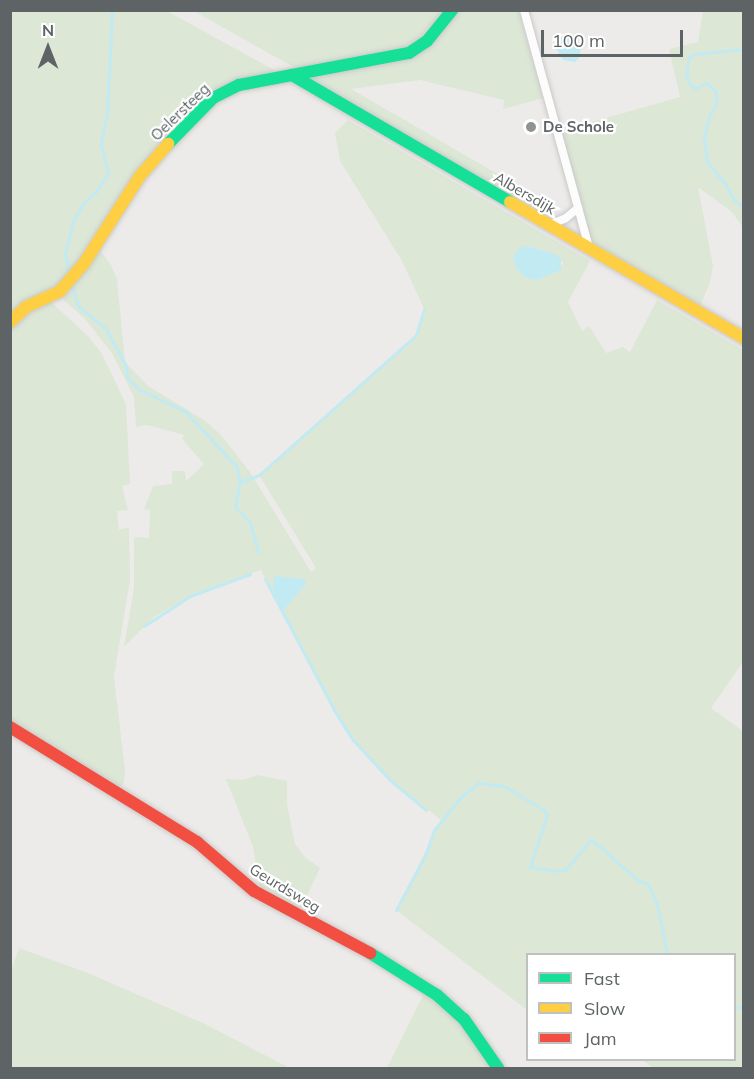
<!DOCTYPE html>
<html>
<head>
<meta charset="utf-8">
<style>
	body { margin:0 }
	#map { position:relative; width:754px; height:1079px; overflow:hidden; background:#edebe9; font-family:Mulish,sans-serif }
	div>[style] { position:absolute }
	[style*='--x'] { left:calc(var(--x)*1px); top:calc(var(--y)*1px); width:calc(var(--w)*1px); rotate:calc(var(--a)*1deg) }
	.green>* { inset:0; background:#dce7d6 }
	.water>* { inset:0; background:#c2eaf2 }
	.stream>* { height:3px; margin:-1.5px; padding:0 1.5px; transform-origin:1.5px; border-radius:1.5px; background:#c2eaf2 }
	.roads { filter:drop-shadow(0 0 2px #cac9c8) drop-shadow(0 0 2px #cac9c8) }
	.street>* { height:8px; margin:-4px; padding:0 4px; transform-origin:4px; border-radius:4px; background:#fcfcfc }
	.fast>* { height:12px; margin:-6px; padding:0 6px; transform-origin:6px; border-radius:6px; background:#16e098 }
	.slow>* { height:12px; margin:-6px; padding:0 6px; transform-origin:6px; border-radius:6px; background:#ffcf43 }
	.jam>* { height:12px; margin:-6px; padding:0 6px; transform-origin:6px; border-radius:6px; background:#f24e42 }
	.dots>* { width:16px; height:16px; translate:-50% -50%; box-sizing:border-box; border:3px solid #fff; border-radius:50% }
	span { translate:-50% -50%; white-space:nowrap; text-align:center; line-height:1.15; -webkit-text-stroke:4.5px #fff; paint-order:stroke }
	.street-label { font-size:15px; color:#5e6365 }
	.poi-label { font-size:15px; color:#5e6365; font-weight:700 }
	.left { translate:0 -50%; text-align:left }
	.frame { position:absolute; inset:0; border:12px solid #5e6365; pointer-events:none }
	.legend { position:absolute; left:526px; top:953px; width:210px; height:108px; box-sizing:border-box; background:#fff; border:2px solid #bfc1c1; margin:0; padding:8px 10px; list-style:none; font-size:18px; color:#5e6365 }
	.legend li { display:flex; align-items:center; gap:12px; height:30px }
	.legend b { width:30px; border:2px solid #bfc1c1 }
	.north { position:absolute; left:18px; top:18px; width:60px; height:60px; -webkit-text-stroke:4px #fff; paint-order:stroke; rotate:0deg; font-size:16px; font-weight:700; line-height:24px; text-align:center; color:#5e6365 }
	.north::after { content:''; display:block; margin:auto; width:21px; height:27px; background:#5e6365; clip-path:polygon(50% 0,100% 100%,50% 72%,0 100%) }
	.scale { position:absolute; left:541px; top:30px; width:142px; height:27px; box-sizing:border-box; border:3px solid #5e6365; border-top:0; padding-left:8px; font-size:18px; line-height:21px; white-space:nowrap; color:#5e6365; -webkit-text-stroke:4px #fff; paint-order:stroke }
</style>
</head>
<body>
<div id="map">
	<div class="green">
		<i style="clip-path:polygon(11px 11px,167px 11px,276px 71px,232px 82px,202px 102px,83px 258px,54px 289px,11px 314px)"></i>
		<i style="clip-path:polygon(194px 11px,443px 11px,420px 37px,402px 50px,297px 69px)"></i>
		<i style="clip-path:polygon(453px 11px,519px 11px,543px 98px,503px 109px,504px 100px,420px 80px,351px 89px,546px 202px,540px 213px,306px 75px,395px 61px)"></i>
		<i style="clip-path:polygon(703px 11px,743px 11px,743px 228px,732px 212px,698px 187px,713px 266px,710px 283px,700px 306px,591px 243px,560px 131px,680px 97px,669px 49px,698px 42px)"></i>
		<i style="clip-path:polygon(evenodd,348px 120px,590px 261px,568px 302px,582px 331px,589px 326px,606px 353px,623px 347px,630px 352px,657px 300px,743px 350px,743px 662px,711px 708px,743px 731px,743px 1068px,653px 1068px,642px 1060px,734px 1060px,734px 954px,528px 954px,527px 1010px,396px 910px,441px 820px,390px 780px,353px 740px,334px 710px,282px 612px,306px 584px,275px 576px,273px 595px,261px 570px,190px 596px,154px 617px,124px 647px,134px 588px,134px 537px,149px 538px,150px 510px,144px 509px,153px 486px,172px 484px,172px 471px,185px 471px,186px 481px,204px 464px,182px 439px,184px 435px,147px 425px,136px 427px,134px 397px,112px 353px,84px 318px,59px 296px,98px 248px,111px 265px,117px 279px,125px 362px,148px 386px,204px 420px,220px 434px,250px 472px,311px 572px,316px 568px,259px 475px,416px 335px,424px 309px,402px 261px,340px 161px,335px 133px,348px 120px,528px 246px,557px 255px,563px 263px,559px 271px,548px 273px,536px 280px,525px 277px,516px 268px,528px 246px)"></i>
		<i style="clip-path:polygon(50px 301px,88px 336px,102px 354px,126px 404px,130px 484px,122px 486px,128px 510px,117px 511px,119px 530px,129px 527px,130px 580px,114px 677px,125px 770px,124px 783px,117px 789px,11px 724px,10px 327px,25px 313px)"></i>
		<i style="clip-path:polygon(258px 775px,287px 781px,287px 804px,295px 844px,305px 857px,320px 868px,300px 910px,260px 889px,253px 847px,226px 779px,242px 780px)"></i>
		<i style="clip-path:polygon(19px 948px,88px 973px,205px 1024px,286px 1066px,285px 1068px,11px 1068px,11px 971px)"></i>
		<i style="clip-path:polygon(426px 989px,451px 1012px,493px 1068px,387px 1068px)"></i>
	</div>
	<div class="water">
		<i style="clip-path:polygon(566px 35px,575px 39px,581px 49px,579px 58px,575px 62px,563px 60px,555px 47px,559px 36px)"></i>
		<i style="clip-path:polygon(528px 246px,557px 255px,561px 259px,561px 270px,536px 280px,525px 277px,516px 268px,513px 257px,518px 249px)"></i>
		<i style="clip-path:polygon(274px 576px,304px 579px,306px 584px,282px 612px,273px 595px)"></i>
	</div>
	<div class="stream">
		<i style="--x:744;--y:49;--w:50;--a:174.3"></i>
		<i style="--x:694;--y:54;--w:6;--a:149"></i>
		<i style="--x:689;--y:57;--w:18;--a:99"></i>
		<i style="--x:686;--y:75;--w:12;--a:66"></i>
		<i style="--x:691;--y:86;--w:5;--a:22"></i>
		<i style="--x:696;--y:88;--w:12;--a:-24"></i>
		<i style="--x:707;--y:83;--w:12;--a:42"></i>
		<i style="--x:716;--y:91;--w:14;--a:90"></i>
		<i style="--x:716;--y:105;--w:13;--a:122"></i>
		<i style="--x:709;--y:116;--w:23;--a:103"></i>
		<i style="--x:704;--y:138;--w:24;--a:83"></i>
		<i style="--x:707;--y:162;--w:26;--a:50"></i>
		<i style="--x:724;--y:182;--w:21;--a:61"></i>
		<i style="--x:734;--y:200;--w:12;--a:35"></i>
		<i style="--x:69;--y:276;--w:22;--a:-100"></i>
		<i style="--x:65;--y:254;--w:34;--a:-76"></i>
		<i style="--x:73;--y:221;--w:21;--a:-59"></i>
		<i style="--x:84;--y:203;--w:15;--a:-42"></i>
		<i style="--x:95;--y:193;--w:23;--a:-56"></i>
		<i style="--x:108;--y:174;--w:32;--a:-103"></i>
		<i style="--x:101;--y:143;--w:31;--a:-79"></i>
		<i style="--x:107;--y:113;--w:103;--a:-87.2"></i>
		<i style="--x:71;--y:282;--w:25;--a:74"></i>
		<i style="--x:78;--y:306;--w:36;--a:39"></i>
		<i style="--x:106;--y:329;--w:42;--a:61.6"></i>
		<i style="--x:126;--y:366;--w:11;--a:85"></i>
		<i style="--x:127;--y:377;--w:16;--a:47"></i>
		<i style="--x:138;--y:389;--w:52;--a:25.1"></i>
		<i style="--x:185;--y:411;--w:76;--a:47.1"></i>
		<i style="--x:237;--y:467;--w:15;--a:79"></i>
		<i style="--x:258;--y:552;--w:31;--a:-105"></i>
		<i style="--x:250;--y:522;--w:21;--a:-135"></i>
		<i style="--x:235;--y:507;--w:25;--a:-79"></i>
		<i style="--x:240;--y:482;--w:20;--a:-20"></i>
		<i style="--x:259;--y:475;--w:210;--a:-41.7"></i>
		<i style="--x:416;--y:335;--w:27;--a:-73"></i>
		<i style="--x:265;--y:579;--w:148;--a:62.2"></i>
		<i style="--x:334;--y:710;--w:36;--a:58"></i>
		<i style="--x:353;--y:740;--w:54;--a:47.2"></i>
		<i style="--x:390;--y:780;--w:47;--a:39.8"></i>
		<i style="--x:144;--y:626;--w:55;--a:-33.1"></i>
		<i style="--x:190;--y:596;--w:64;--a:-20.1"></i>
		<i style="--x:396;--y:910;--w:61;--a:-61.8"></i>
		<i style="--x:425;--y:856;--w:28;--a:-71"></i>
		<i style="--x:434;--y:830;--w:43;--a:-50.7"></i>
		<i style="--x:461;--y:797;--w:23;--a:-38"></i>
		<i style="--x:479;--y:783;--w:25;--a:7"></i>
		<i style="--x:504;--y:786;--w:47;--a:31"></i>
		<i style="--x:544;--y:810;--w:6;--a:59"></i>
		<i style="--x:547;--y:815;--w:55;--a:108.1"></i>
		<i style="--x:530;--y:867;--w:28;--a:8"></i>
		<i style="--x:558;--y:871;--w:8;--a:-14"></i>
		<i style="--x:566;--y:869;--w:39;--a:-50"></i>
		<i style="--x:591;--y:839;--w:64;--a:41.2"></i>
		<i style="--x:639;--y:881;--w:9;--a:18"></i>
		<i style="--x:648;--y:884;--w:22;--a:66"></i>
		<i style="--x:657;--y:904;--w:51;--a:78.7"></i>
		<i style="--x:734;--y:1008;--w:10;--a:-11"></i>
	</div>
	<div class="roads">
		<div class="street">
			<i style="--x:524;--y:10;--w:246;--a:74.7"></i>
			<i style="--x:549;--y:225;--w:18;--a:-22"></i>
			<i style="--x:566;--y:218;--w:16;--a:-40"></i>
		</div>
		<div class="fast">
			<i style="--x:292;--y:75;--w:252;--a:30.2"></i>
			<i style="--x:168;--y:144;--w:64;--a:-45.6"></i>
			<i style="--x:213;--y:98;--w:29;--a:-27"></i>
			<i style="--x:239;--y:85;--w:173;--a:-10.7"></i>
			<i style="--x:409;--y:53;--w:22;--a:-34"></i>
			<i style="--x:427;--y:41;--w:40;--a:-51"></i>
			<i style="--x:370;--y:953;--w:79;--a:32.1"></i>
			<i style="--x:437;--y:995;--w:36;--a:42"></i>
			<i style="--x:464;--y:1019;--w:60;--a:55.2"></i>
		</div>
		<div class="slow">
			<i style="--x:510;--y:202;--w:271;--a:30.2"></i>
			<i style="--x:10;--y:322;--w:22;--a:-43"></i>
			<i style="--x:26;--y:307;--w:38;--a:-25"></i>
			<i style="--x:60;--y:291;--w:35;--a:-49"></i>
			<i style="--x:83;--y:265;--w:106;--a:-57.4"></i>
			<i style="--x:140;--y:176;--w:43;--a:-48.8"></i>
		</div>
		<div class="jam">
			<i style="--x:10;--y:727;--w:220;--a:31.6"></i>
			<i style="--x:197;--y:842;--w:75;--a:40.7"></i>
			<i style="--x:254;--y:891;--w:132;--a:28.1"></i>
		</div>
	</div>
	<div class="dots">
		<i style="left:531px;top:127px;background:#909393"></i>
	</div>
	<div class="street-label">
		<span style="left:180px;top:112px;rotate:-44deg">Oelersteeg</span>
		<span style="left:525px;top:193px;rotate:30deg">Albersdijk</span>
		<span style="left:285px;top:888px;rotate:31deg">Geurdsweg</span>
	</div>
	<div class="poi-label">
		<span class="left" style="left:543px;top:127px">De Schole</span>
	</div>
	<div class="frame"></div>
	<ul class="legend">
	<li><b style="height:8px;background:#16e098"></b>Fast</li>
	<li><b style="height:8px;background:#ffcf43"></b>Slow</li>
	<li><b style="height:8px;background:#f24e42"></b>Jam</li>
	</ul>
	<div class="north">N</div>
	<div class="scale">100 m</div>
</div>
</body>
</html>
